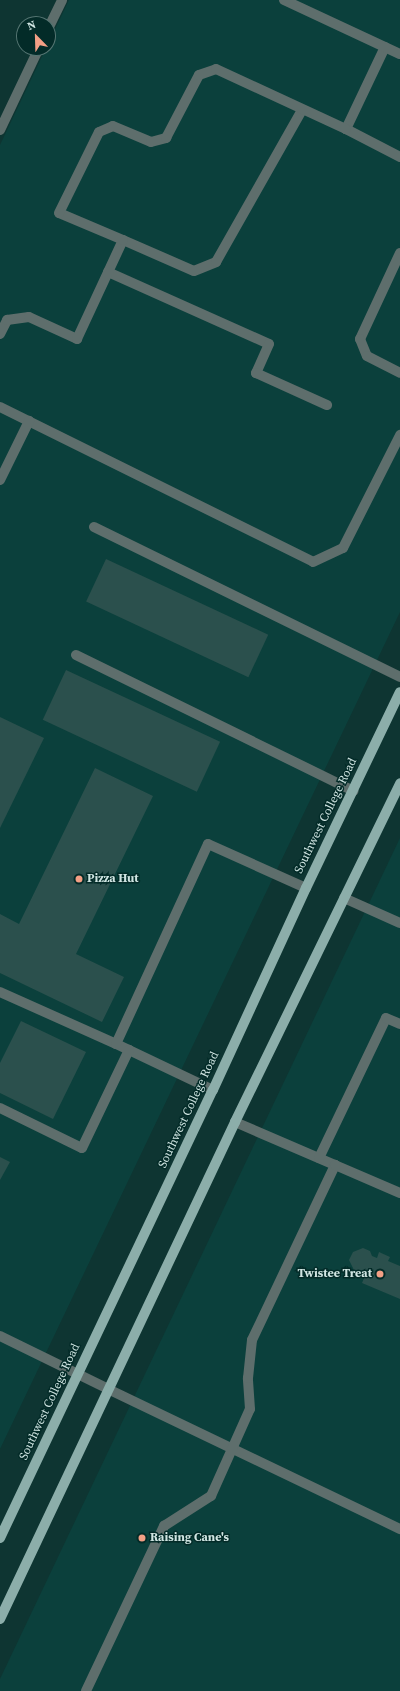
<!DOCTYPE html>
<html>
<head>
<meta charset="utf-8">
<style>
	body { margin:0 }
	#map { position:relative; width:400px; height:1691px; overflow:hidden; background:#0e3532; font-family:"Source Serif 4",serif }
	div>[style] { position:absolute }
	[style*='--x'] { left:calc(var(--x)*1px); top:calc(var(--y)*1px); width:calc(var(--w)*1px); rotate:calc(var(--a)*1deg) }
	.built>* { inset:0; background:#0b403c }
	.building>* { inset:0; background:#2b504d; transform-origin:0 0 }
	.lane>* { height:10px; margin:-5px; padding:0 5px; transform-origin:5px; border-radius:5px; background:#5e6e6c }
	.street>* { height:10px; margin:-5px; padding:0 5px; transform-origin:5px; border-radius:5px; background:#5e6e6c }
	.primary>* { height:10px; margin:-5px; padding:0 5px; transform-origin:5px; border-radius:5px; background:#8caeaa }
	.dots>* { width:11px; height:11px; translate:-50% -50%; box-sizing:border-box; border:2px solid #032b28; border-radius:50% }
	span { translate:-50% -50%; white-space:nowrap; text-align:center; line-height:1.15; -webkit-text-stroke:3px #032b28; paint-order:stroke }
	.street-label { font-size:12px; color:#d0e5e2 }
	.poi-label { font-size:12px; color:#d0e5e2; font-weight:700 }
	.left { translate:0 -50%; text-align:left }
	.right { translate:-100% -50%; text-align:right }
	.north { position:absolute; left:16px; top:16px; width:40px; height:40px; box-sizing:border-box; background:#032b28; border:1px solid #557572; border-radius:50%; rotate:337deg; font-size:11px; font-weight:700; line-height:16px; text-align:center; color:#d0e5e2 }
	.north::after { content:''; display:block; margin:auto; width:14px; height:18px; background:#f39f85; clip-path:polygon(50% 0,100% 100%,50% 72%,0 100%) }
</style>
</head>
<body>
<div id="map">
	<div class="built">
		<i style="clip-path:polygon(69px 0,400px 0,400px 612px,0 1449px,0 145px,46px 48px,48px 48px,48px 44px)"></i>
		<i style="clip-path:polygon(400px 838px,400px 1691px,0 1691px,0 1679px)"></i>
	</div>
	<div class="building">
		<i style="left:106px;top:559px;width:179px;height:47px;rotate:25deg"></i>
		<i style="left:66px;top:670px;width:170px;height:55px;rotate:25deg"></i>
		<i style="clip-path:polygon(0 717px,44px 738px,0 828px)"></i>
		<i style="clip-path:polygon(95px 768px,153px 796px,76px 954px,124px 977px,102px 1022px,0 973px,0 914px,19px 924px)"></i>
		<i style="clip-path:polygon(21px 1021px,86px 1052px,53px 1119px,0 1093px,0 1063px)"></i>
		<i style="clip-path:polygon(0 1157px,10px 1162px,0 1180px)"></i>
		<i style="clip-path:polygon(363px 1248px,370px 1251px,372px 1256px,377px 1258px,379px 1252px,390px 1257px,388px 1261px,400px 1266px,400px 1299px,362px 1283px,365px 1276px,355px 1272px,349px 1260px,353px 1252px)"></i>
	</div>
	<div class="lane">
		<i style="--x:385;--y:47;--w:91;--a:115.4"></i>
		<i style="--x:346;--y:129;--w:61;--a:27.4"></i>
		<i style="--x:123;--y:240;--w:77;--a:23.6"></i>
		<i style="--x:194;--y:271;--w:24;--a:-22"></i>
		<i style="--x:216;--y:262;--w:175;--a:-60.5"></i>
		<i style="--x:400;--y:253;--w:95;--a:114.9"></i>
		<i style="--x:360;--y:339;--w:18;--a:68"></i>
		<i style="--x:367;--y:356;--w:37;--a:27"></i>
		<i style="--x:108;--y:272;--w:176;--a:24.1"></i>
		<i style="--x:269;--y:344;--w:32;--a:114"></i>
		<i style="--x:256;--y:373;--w:78;--a:24.3"></i>
		<i style="--x:0;--y:334;--w:16;--a:-63"></i>
		<i style="--x:7;--y:320;--w:22;--a:-8"></i>
		<i style="--x:29;--y:317;--w:53;--a:24.6"></i>
		<i style="--x:77;--y:339;--w:109;--a:-65.1"></i>
		<i style="--x:123;--y:240;--w:69;--a:-157.1"></i>
		<i style="--x:59;--y:213;--w:90;--a:-63.7"></i>
		<i style="--x:99;--y:132;--w:15;--a:-23"></i>
		<i style="--x:113;--y:126;--w:41;--a:22.8"></i>
		<i style="--x:151;--y:142;--w:16;--a:-15"></i>
		<i style="--x:166;--y:138;--w:71;--a:-62.4"></i>
		<i style="--x:199;--y:75;--w:18;--a:-19"></i>
		<i style="--x:216;--y:69;--w:143;--a:24.8"></i>
		<i style="--x:0;--y:407;--w:349;--a:26.3"></i>
		<i style="--x:313;--y:562;--w:33;--a:-25"></i>
		<i style="--x:343;--y:548;--w:127;--a:-63.2"></i>
		<i style="--x:0;--y:480;--w:66;--a:-63.8"></i>
		<i style="--x:94;--y:527;--w:341;--a:26.1"></i>
		<i style="--x:76;--y:655;--w:309;--a:26.1"></i>
		<i style="--x:344;--y:898;--w:61;--a:24.1"></i>
		<i style="--x:0;--y:992;--w:127;--a:24.1"></i>
		<i style="--x:213;--y:1090;--w:107;--a:-154.6"></i>
		<i style="--x:116;--y:1044;--w:220;--a:-65.3"></i>
		<i style="--x:208;--y:844;--w:107;--a:24.2"></i>
		<i style="--x:0;--y:1108;--w:91;--a:26"></i>
		<i style="--x:82;--y:1148;--w:109;--a:-64.4"></i>
		<i style="--x:235;--y:1122;--w:109;--a:23.3"></i>
		<i style="--x:319;--y:1158;--w:155;--a:-64.4"></i>
		<i style="--x:386;--y:1018;--w:15;--a:23"></i>
		<i style="--x:110;--y:1390;--w:322;--a:25.6"></i>
		<i style="--x:86;--y:1691;--w:183;--a:-64.7"></i>
		<i style="--x:164;--y:1526;--w:56;--a:-32.6"></i>
		<i style="--x:211;--y:1496;--w:95;--a:-65.9"></i>
		<i style="--x:250;--y:1409;--w:31;--a:-94"></i>
		<i style="--x:248;--y:1378;--w:38;--a:-84"></i>
		<i style="--x:252;--y:1340;--w:194;--a:-64.6"></i>
		<i style="--x:335;--y:1165;--w:71;--a:23.3"></i>
	</div>
	<div class="street">
		<i style="--x:284;--y:0;--w:128;--a:25"></i>
		<i style="--x:48;--y:29;--w:32;--a:-64"></i>
		<i style="--x:0;--y:130;--w:91;--a:-64.6"></i>
		<i style="--x:0;--y:1336;--w:123;--a:26.1"></i>
	</div>
	<div class="primary">
		<i style="--x:0;--y:1538;--w:496;--a:-64.6"></i>
		<i style="--x:213;--y:1090;--w:222;--a:-65.3"></i>
		<i style="--x:306;--y:888;--w:217;--a:-64.4"></i>
		<i style="--x:0;--y:1619;--w:550;--a:-64.69"></i>
		<i style="--x:235;--y:1122;--w:377;--a:-64"></i>
	</div>
	<div class="dots">
		<i style="left:79px;top:879px;background:#f39f85"></i>
		<i style="left:380px;top:1274px;background:#f39f85"></i>
		<i style="left:142px;top:1538px;background:#f39f85"></i>
	</div>
	<div class="street-label">
		<span style="left:326px;top:816px;rotate:-64deg">Southwest College Road</span>
		<span style="left:189px;top:1110px;rotate:-65deg">Southwest College Road</span>
		<span style="left:50px;top:1402px;rotate:-65deg">Southwest College Road</span>
	</div>
	<div class="poi-label">
		<span class="left" style="left:87px;top:879px">Pizza Hut</span>
		<span class="right" style="left:372px;top:1274px">Twistee Treat</span>
		<span class="left" style="left:150px;top:1538px">Raising Cane's</span>
	</div>
	<div class="north">N</div>
</div>
</body>
</html>
